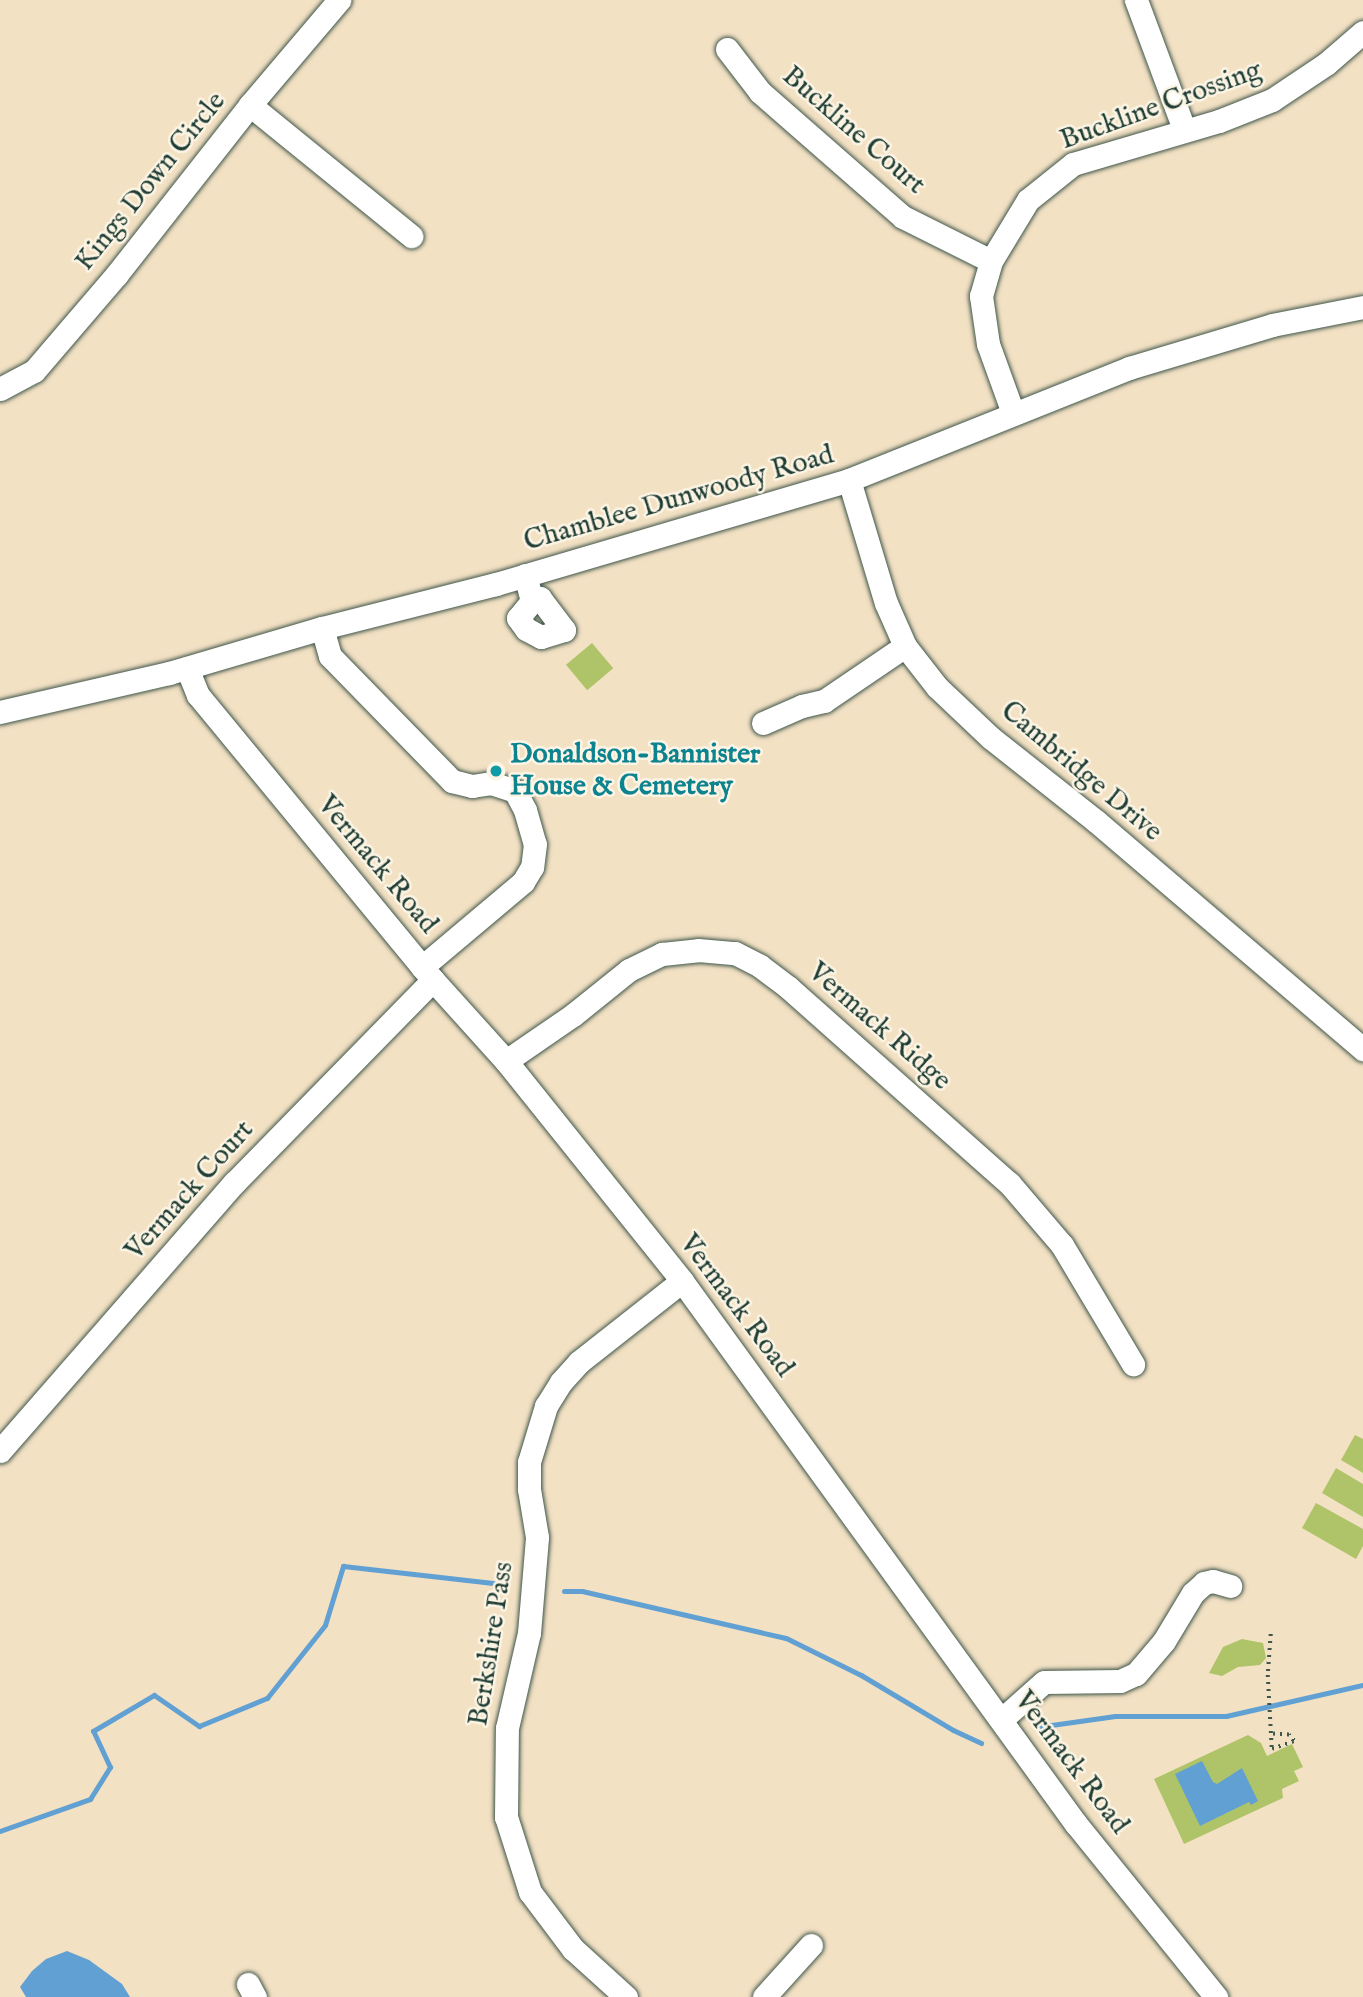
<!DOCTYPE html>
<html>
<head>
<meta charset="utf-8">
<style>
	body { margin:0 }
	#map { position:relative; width:1363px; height:1997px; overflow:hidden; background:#f3e1c4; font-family:"IM FELL English",serif }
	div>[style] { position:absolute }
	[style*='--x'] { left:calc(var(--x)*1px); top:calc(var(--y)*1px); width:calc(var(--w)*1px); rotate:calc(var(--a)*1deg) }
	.green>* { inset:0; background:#afc469; transform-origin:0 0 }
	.water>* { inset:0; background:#61a0d3 }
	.stream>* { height:5px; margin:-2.5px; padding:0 2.5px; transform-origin:2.5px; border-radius:2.5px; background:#61a0d3 }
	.path>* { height:3.5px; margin-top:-1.75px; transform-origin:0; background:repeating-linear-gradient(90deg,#3f564a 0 2px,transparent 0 7px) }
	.roads { filter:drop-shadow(0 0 2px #3f564a) drop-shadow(0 0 2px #3f564a) }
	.minor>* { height:23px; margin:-11.5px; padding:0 11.5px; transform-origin:11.5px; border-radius:11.5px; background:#fff }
	.dots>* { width:19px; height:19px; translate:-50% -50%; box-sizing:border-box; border:4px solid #fcf5e5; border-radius:50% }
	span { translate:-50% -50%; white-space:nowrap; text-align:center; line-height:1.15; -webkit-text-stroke:5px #fcf5e5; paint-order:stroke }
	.street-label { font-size:28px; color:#1f3d34 }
	.culture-label { font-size:28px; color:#0d838f; font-weight:700 }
	.left { translate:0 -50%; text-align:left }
</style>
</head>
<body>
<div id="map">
	<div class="green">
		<i style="left:592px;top:643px;width:33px;height:34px;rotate:50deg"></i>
		<i style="clip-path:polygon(1355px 1435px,1363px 1439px,1363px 1473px,1341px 1460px)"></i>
		<i style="clip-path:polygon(1336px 1468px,1363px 1484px,1363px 1517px,1322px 1493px)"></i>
		<i style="clip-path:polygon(1316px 1503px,1363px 1529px,1363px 1546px,1356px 1559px,1302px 1528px)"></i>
		<i style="clip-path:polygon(1242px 1639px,1263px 1643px,1266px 1658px,1260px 1665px,1238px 1667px,1222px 1676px,1209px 1673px,1223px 1647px)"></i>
		<i style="clip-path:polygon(1248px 1735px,1261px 1743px,1267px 1756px,1292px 1744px,1303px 1767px,1294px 1771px,1299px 1781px,1282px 1789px,1283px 1798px,1184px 1844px,1154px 1779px)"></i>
	</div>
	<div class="water">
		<i style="clip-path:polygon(1202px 1761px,1213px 1782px,1217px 1784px,1242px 1768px,1258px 1801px,1251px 1805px,1249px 1802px,1200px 1826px,1175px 1774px)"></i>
		<i style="clip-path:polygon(67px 1951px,89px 1960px,122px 1984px,130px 1997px,26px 1997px,20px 1987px,32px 1971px,46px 1959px)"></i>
	</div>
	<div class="stream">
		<i style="--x:564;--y:1591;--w:18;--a:0"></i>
		<i style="--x:582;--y:1591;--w:209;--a:13"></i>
		<i style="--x:786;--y:1638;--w:84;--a:26.3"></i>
		<i style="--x:861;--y:1675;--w:107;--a:30.9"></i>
		<i style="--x:953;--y:1730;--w:31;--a:25"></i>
		<i style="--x:1037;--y:1727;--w:79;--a:-8"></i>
		<i style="--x:1115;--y:1716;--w:111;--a:0"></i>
		<i style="--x:1226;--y:1716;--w:140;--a:-12.8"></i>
		<i style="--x:0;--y:1831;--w:96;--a:-19.6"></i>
		<i style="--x:90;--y:1799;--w:38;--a:-58"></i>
		<i style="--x:110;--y:1767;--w:40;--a:-115"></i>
		<i style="--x:93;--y:1731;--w:71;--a:-30.5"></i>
		<i style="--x:154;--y:1695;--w:55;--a:34.6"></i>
		<i style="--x:199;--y:1726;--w:74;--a:-22.4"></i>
		<i style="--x:267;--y:1698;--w:93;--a:-51.5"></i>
		<i style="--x:325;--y:1625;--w:62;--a:-73"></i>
		<i style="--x:343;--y:1566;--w:151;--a:6.5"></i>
	</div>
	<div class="path">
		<i style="--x:1271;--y:1634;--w:41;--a:94.2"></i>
		<i style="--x:1268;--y:1675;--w:74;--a:86.9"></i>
		<i style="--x:1272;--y:1749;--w:23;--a:-20"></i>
		<i style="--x:1294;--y:1741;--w:8;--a:-130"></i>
		<i style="--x:1289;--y:1735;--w:16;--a:-176"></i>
	</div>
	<div class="roads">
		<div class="minor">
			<i style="--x:1136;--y:0;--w:138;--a:69.6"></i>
			<i style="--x:727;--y:49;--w:54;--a:52.5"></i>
			<i style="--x:760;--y:92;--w:190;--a:41.2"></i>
			<i style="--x:903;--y:217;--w:98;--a:26.6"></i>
			<i style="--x:250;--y:105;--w:208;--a:39.1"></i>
			<i style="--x:0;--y:389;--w:38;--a:-28"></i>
			<i style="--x:34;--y:371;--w:128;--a:-49.4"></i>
			<i style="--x:117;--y:274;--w:215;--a:-51.8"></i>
			<i style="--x:250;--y:105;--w:138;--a:-49.7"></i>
			<i style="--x:1013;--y:413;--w:73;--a:-109.9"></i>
			<i style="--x:988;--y:344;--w:49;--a:-98.3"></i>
			<i style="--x:981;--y:296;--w:36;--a:-74"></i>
			<i style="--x:991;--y:261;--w:71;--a:-58.8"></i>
			<i style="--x:1028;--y:200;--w:58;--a:-38.7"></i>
			<i style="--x:1073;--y:164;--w:152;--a:-16.4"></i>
			<i style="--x:1219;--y:121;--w:57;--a:-21.6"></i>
			<i style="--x:1272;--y:100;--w:65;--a:-33.7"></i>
			<i style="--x:1326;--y:64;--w:49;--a:-40.9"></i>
			<i style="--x:849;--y:480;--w:128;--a:73.3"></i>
			<i style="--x:886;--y:603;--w:47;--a:66.2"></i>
			<i style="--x:905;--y:646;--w:52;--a:52"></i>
			<i style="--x:937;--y:687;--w:74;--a:43.4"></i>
			<i style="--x:991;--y:738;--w:135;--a:38.4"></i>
			<i style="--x:1097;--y:822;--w:350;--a:40.5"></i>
			<i style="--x:525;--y:575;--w:27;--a:75"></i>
			<i style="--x:532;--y:601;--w:22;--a:129"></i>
			<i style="--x:518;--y:618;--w:14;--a:54"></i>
			<i style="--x:526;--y:629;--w:17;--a:28"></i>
			<i style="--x:541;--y:637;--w:24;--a:-17"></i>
			<i style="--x:564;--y:630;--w:40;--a:-127"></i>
			<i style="--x:540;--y:598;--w:9;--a:159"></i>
			<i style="--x:322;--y:628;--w:29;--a:74"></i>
			<i style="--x:330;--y:656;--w:175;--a:45.7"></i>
			<i style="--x:452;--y:781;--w:21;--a:14"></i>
			<i style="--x:472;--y:786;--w:19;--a:-9"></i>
			<i style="--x:491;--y:783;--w:25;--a:18"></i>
			<i style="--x:515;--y:791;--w:21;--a:62"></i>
			<i style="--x:525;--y:810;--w:35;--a:74"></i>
			<i style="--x:535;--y:844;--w:23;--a:97"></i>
			<i style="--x:532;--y:867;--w:17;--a:121"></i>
			<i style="--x:523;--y:882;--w:132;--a:139.9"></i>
			<i style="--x:187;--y:668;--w:29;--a:68"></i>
			<i style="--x:198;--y:695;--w:369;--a:50.5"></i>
			<i style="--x:433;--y:980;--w:109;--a:48"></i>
			<i style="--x:506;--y:1061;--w:282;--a:51.3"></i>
			<i style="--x:682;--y:1281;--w:671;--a:54.04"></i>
			<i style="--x:1076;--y:1824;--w:223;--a:51"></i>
			<i style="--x:0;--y:712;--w:173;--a:-13"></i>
			<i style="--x:169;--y:673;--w:159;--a:-16.4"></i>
			<i style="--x:322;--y:628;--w:179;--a:-14.2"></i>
			<i style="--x:496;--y:584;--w:368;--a:-16.4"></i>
			<i style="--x:849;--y:480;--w:302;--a:-21.8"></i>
			<i style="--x:1129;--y:368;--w:149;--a:-16.7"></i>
			<i style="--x:1272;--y:325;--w:93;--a:-11.2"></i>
			<i style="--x:763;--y:723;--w:43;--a:-23.6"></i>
			<i style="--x:802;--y:706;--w:23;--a:-13"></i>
			<i style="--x:824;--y:701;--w:98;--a:-34.2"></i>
			<i style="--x:506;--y:1061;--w:81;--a:-34.5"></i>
			<i style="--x:573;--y:1015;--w:72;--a:-38.8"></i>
			<i style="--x:629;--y:970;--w:37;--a:-26"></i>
			<i style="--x:662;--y:954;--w:36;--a:-6"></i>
			<i style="--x:698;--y:950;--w:37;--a:5"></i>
			<i style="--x:735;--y:953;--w:28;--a:27"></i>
			<i style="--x:760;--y:966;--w:36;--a:37"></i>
			<i style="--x:789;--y:988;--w:294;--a:41.6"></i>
			<i style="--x:1009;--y:1183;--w:82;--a:49.5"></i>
			<i style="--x:1062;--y:1245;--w:139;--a:59.2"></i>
			<i style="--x:0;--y:1451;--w:356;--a:-48.9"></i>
			<i style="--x:234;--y:1183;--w:284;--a:-45.6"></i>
			<i style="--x:1001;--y:1720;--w:57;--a:-41.5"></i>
			<i style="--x:1044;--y:1682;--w:76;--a:-0.8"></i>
			<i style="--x:1120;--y:1681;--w:17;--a:-24"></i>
			<i style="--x:1136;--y:1674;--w:43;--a:-49.7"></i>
			<i style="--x:1164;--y:1641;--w:56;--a:-58.9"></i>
			<i style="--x:1193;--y:1593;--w:15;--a:-42"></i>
			<i style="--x:1204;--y:1583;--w:9;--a:-13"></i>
			<i style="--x:1213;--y:1581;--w:18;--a:16"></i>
			<i style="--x:248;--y:1984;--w:15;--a:62"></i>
			<i style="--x:626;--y:1997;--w:72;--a:-137.8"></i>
			<i style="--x:573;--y:1949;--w:71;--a:-127"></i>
			<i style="--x:530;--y:1892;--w:79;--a:-107.7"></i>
			<i style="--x:506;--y:1817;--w:89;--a:-89.4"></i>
			<i style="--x:507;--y:1728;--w:98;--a:-77"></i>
			<i style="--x:529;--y:1633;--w:96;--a:-85.2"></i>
			<i style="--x:537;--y:1537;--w:49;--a:-99.5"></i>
			<i style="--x:529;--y:1489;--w:27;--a:-90"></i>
			<i style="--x:529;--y:1462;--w:59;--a:-73.1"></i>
			<i style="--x:546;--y:1406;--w:28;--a:-58"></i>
			<i style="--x:561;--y:1382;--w:27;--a:-48"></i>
			<i style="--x:579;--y:1362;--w:131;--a:-38.2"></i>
			<i style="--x:764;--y:1997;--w:70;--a:-47.9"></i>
		</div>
	</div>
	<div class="dots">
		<i style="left:496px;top:771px;background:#0f9aa8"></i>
	</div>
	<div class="street-label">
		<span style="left:1161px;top:106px;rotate:-20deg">Buckline Crossing</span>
		<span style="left:853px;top:131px;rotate:41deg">Buckline Court</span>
		<span style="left:151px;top:182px;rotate:-51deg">Kings Down Circle</span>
		<span style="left:679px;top:499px;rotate:-16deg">Chamblee Dunwoody Road</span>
		<span style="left:1081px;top:772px;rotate:40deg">Cambridge Drive</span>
		<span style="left:377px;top:865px;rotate:50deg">Vermack Road</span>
		<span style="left:879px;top:1027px;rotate:41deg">Vermack Ridge</span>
		<span style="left:190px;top:1191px;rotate:-48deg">Vermack Court</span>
		<span style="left:736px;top:1306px;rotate:53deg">Vermack Road</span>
		<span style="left:492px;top:1644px;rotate:-81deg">Berkshire Pass</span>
		<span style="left:1071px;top:1763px;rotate:53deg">Vermack Road</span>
	</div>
	<div class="culture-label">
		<span class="left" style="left:510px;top:771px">Donaldson-Bannister<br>House &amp; Cemetery</span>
	</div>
</div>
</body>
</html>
